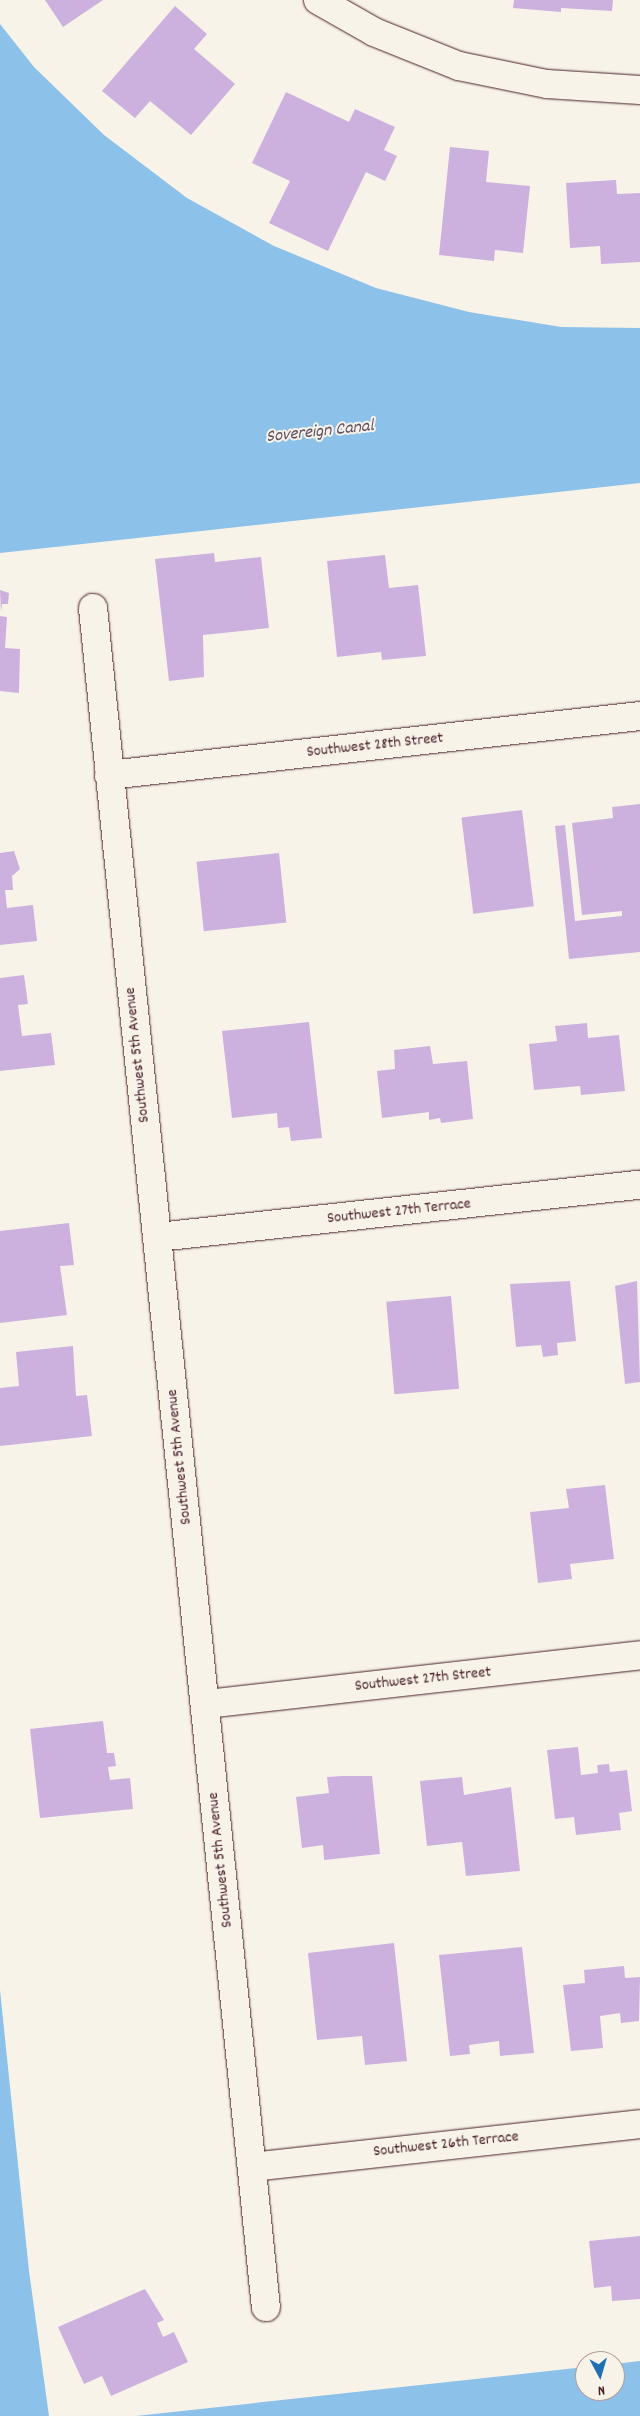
<!DOCTYPE html>
<html>
<head>
<meta charset="utf-8">
<style>
	body { margin:0 }
	#map { position:relative; width:640px; height:2416px; overflow:hidden; background:#f7f3e8; font-family:Dekko,sans-serif }
	div>[style] { position:absolute }
	[style*='--x'] { left:calc(var(--x)*1px); top:calc(var(--y)*1px); width:calc(var(--w)*1px); rotate:calc(var(--a)*1deg) }
	.water>* { inset:0; background:#8cc1ea }
	.building>* { inset:0; background:#ccb1df; transform-origin:0 0 }
	.roads { filter:drop-shadow(0 0 1px #4a1f2b) drop-shadow(0 0 1px #4a1f2b) }
	.minor>* { height:28px; margin:-14px; padding:0 14px; transform-origin:14px; border-radius:14px; background:#f7f3e8 }
	span { translate:-50% -50%; white-space:nowrap; text-align:center; line-height:1.15; -webkit-text-stroke:4px #f7f3e8; paint-order:stroke }
	.street-label { font-size:16px; color:#4a1f2b }
	.water-label { font-size:18px; color:#5e5064; font-style:italic }
	.north { position:absolute; left:575px; top:2351px; width:50px; height:50px; box-sizing:border-box; background:#f7f3e8; border:1px solid #b29e9c; border-radius:50%; rotate:174deg; font-size:14px; font-weight:700; line-height:20px; text-align:center; color:#4a1f2b }
	.north::after { content:''; display:block; margin:auto; width:18px; height:22px; background:#1f6fb2; clip-path:polygon(50% 0,100% 100%,50% 72%,0 100%) }
</style>
</head>
<body>
<div id="map">
	<div class="water">
		<i style="clip-path:polygon(0 24px,34px 67px,104px 135px,187px 198px,274px 246px,376px 288px,469px 312px,561px 327px,640px 328px,640px 483px,0 553px)"></i>
		<i style="clip-path:polygon(0 1990px,29px 2271px,49px 2416px,0 2416px)"></i>
		<i style="clip-path:polygon(640px 2361px,640px 2416px,136px 2416px,585px 2367px,585px 2391px,615px 2391px,615px 2364px)"></i>
	</div>
	<div class="building">
		<i style="clip-path:polygon(45px 0,103px 0,63px 27px)"></i>
		<i style="clip-path:polygon(514px 0,613px 0,612px 11px,561px 8px,561px 12px,513px 8px)"></i>
		<i style="clip-path:polygon(175px 6px,207px 34px,194px 49px,235px 84px,191px 135px,150px 101px,135px 118px,102px 91px)"></i>
		<i style="clip-path:polygon(286px 92px,349px 122px,355px 109px,395px 127px,384px 150px,397px 156px,385px 181px,366px 172px,328px 251px,269px 223px,290px 181px,252px 163px)"></i>
		<i style="clip-path:polygon(450px 147px,489px 151px,486px 182px,530px 186px,523px 253px,495px 250px,494px 261px,439px 255px)"></i>
		<i style="clip-path:polygon(616px 180px,617px 194px,640px 193px,640px 262px,601px 264px,600px 246px,570px 248px,566px 183px)"></i>
		<i style="clip-path:polygon(214px 553px,215px 562px,261px 557px,269px 628px,203px 635px,204px 677px,169px 681px,155px 559px)"></i>
		<i style="clip-path:polygon(385px 555px,389px 588px,418px 585px,426px 656px,382px 660px,381px 652px,337px 657px,327px 561px)"></i>
		<i style="clip-path:polygon(0 590px,9px 593px,8px 604px,2px 604px,1px 612px)"></i>
		<i style="clip-path:polygon(0 616px,7px 617px,5px 648px,20px 649px,19px 693px,0 691px)"></i>
		<i style="clip-path:polygon(640px 804px,640px 952px,569px 959px,555px 826px,565px 825px,575px 921px,622px 916px,622px 911px,582px 915px,572px 823px,613px 818px,612px 807px)"></i>
		<i style="left:522px;top:810px;width:97px;height:61px;rotate:83deg"></i>
		<i style="clip-path:polygon(14px 851px,20px 869px,12px 876px,13px 890px,5px 890px,7px 908px,33px 905px,37px 941px,0 945px,0 853px)"></i>
		<i style="left:279px;top:853px;width:70px;height:83px;rotate:84deg"></i>
		<i style="clip-path:polygon(24px 975px,28px 1004px,18px 1005px,22px 1036px,51px 1033px,55px 1065px,0 1071px,0 978px)"></i>
		<i style="clip-path:polygon(309px 1022px,322px 1138px,291px 1141px,289px 1127px,278px 1128px,277px 1113px,232px 1118px,222px 1031px)"></i>
		<i style="clip-path:polygon(587px 1023px,588px 1038px,619px 1035px,625px 1091px,581px 1095px,580px 1086px,534px 1090px,529px 1044px,557px 1041px,555px 1026px)"></i>
		<i style="clip-path:polygon(430px 1046px,433px 1064px,467px 1061px,473px 1119px,441px 1123px,440px 1118px,429px 1120px,429px 1112px,382px 1118px,377px 1071px,395px 1069px,394px 1050px)"></i>
		<i style="clip-path:polygon(69px 1223px,74px 1265px,60px 1266px,67px 1315px,0 1323px,0 1231px)"></i>
		<i style="clip-path:polygon(570px 1281px,576px 1341px,557px 1343px,558px 1355px,543px 1357px,541px 1345px,516px 1347px,510px 1284px)"></i>
		<i style="clip-path:polygon(637px 1281px,640px 1382px,625px 1384px,615px 1286px)"></i>
		<i style="left:451px;top:1296px;width:93px;height:65px;rotate:85deg"></i>
		<i style="clip-path:polygon(73px 1346px,76px 1396px,87px 1395px,92px 1436px,0 1446px,0 1388px,19px 1386px,16px 1352px)"></i>
		<i style="clip-path:polygon(605px 1485px,614px 1559px,570px 1564px,572px 1579px,538px 1583px,530px 1512px,569px 1508px,566px 1489px)"></i>
		<i style="clip-path:polygon(103px 1721px,107px 1753px,114px 1753px,116px 1766px,108px 1767px,110px 1780px,130px 1778px,133px 1809px,40px 1818px,30px 1729px)"></i>
		<i style="clip-path:polygon(578px 1747px,581px 1775px,598px 1773px,597px 1765px,609px 1764px,610px 1772px,627px 1770px,632px 1811px,619px 1813px,621px 1830px,576px 1835px,574px 1817px,555px 1819px,547px 1750px)"></i>
		<i style="clip-path:polygon(343px 1776px,372px 1776px,380px 1854px,324px 1860px,323px 1845px,302px 1848px,296px 1797px,329px 1793px,327px 1777px)"></i>
		<i style="clip-path:polygon(462px 1777px,464px 1795px,511px 1787px,520px 1871px,466px 1876px,462px 1842px,427px 1846px,420px 1781px)"></i>
		<i style="clip-path:polygon(394px 1943px,407px 2061px,365px 2065px,362px 2036px,317px 2040px,308px 1953px)"></i>
		<i style="clip-path:polygon(522px 1947px,534px 2053px,500px 2056px,499px 2041px,469px 2045px,470px 2054px,450px 2056px,439px 1955px)"></i>
		<i style="clip-path:polygon(624px 1966px,625px 1978px,640px 1977px,639px 2021px,621px 2023px,620px 2013px,600px 2016px,603px 2048px,571px 2051px,563px 1985px,585px 1983px,584px 1970px)"></i>
		<i style="clip-path:polygon(640px 2236px,640px 2299px,612px 2301px,611px 2286px,594px 2288px,589px 2241px)"></i>
		<i style="clip-path:polygon(145px 2289px,164px 2320px,157px 2323px,163px 2337px,174px 2332px,188px 2362px,111px 2396px,102px 2376px,84px 2384px,58px 2327px)"></i>
	</div>
	<div class="roads">
		<div class="minor">
			<i style="--x:318;--y:0;--w:64;--a:29.7"></i>
			<i style="--x:374;--y:32;--w:92;--a:21.8"></i>
			<i style="--x:459;--y:66;--w:90;--a:11.6"></i>
			<i style="--x:547;--y:84;--w:93;--a:3.7"></i>
			<i style="--x:93;--y:608;--w:1708;--a:84.19"></i>
			<i style="--x:109;--y:775;--w:534;--a:-6.34"></i>
			<i style="--x:158;--y:1237;--w:485;--a:-6.2"></i>
			<i style="--x:206;--y:1704;--w:437;--a:-6.4"></i>
			<i style="--x:252;--y:2167;--w:390;--a:-6.3"></i>
		</div>
	</div>
	<div class="street-label">
		<span style="left:375px;top:746px;rotate:-6deg">Southwest 28th Street</span>
		<span style="left:138px;top:1055px;rotate:-96deg">Southwest 5th Avenue</span>
		<span style="left:399px;top:1212px;rotate:-6deg">Southwest 27th Terrace</span>
		<span style="left:180px;top:1457px;rotate:-96deg">Southwest 5th Avenue</span>
		<span style="left:423px;top:1680px;rotate:-6deg">Southwest 27th Street</span>
		<span style="left:221px;top:1860px;rotate:-96deg">Southwest 5th Avenue</span>
		<span style="left:446px;top:2145px;rotate:-6deg">Southwest 26th Terrace</span>
	</div>
	<div class="water-label">
		<span style="left:320px;top:433px;rotate:-6deg">Sovereign Canal</span>
	</div>
	<div class="north">N</div>
</div>
</body>
</html>
